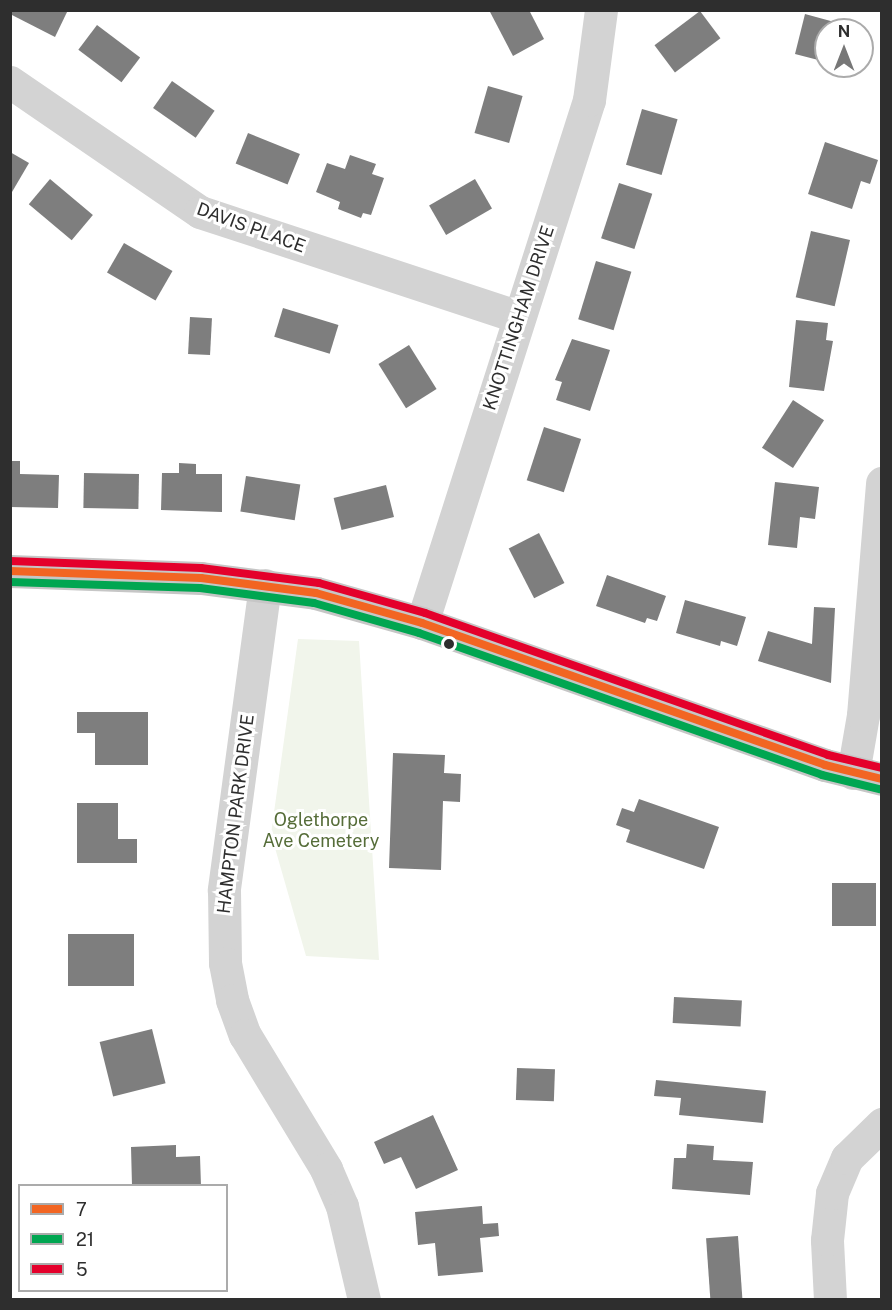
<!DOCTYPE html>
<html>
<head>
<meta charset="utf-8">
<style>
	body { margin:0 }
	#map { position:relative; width:892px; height:1310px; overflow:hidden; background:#fff; font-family:"Public Sans",sans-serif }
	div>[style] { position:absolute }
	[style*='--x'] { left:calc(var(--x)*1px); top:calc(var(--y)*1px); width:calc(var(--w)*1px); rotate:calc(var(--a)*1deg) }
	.green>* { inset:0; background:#f1f5eb }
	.building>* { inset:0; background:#7e7e7e; transform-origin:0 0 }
	.minor>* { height:33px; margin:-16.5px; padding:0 16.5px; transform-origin:16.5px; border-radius:16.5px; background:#d3d3d3 }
	.major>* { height:33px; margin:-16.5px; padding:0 16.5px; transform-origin:16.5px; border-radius:16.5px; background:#c6c6c6 }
	.bus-1>* { height:8px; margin:-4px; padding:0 4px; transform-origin:4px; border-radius:4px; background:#f26522 }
	.bus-2>* { height:8px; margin:-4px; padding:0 4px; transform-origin:4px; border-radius:4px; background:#00a651 }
	.bus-3>* { height:8px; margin:-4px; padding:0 4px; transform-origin:4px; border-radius:4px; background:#e4002b }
	.dots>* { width:16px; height:16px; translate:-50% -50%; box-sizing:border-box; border:3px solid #fff; border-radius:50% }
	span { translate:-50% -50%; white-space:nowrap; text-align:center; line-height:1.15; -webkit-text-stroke:6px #fff; paint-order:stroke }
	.street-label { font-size:18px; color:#2e2e2e }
	.park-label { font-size:18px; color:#566d39 }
	.frame { position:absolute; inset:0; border:12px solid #2e2e2e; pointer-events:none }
	.legend { position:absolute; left:18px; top:1184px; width:210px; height:108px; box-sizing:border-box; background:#fff; border:2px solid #ababab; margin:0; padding:8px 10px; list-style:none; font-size:18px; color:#2e2e2e }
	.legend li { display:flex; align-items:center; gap:12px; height:30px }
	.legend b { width:30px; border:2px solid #ababab }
	.north { position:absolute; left:814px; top:18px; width:60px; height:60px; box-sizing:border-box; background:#fff; border:2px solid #ababab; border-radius:50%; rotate:0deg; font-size:16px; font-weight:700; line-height:24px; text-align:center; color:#2e2e2e }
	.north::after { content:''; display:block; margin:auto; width:21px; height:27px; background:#777; clip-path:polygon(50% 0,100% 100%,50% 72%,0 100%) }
</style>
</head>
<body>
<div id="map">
	<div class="green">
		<i style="clip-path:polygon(298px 639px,359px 641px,379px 960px,306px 956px,271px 834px)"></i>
	</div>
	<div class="building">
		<i style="clip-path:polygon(10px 10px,68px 10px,55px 37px,10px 14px)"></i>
		<i style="clip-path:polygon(489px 10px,529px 10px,544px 39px,513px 56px)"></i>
		<i style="left:700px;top:11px;width:34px;height:57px;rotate:53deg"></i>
		<i style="clip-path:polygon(805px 14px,860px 29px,860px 30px,826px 30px,826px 62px,795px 54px)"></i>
		<i style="left:97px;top:25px;width:54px;height:31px;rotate:37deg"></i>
		<i style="left:172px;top:81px;width:52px;height:33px;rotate:35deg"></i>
		<i style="left:488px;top:86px;width:36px;height:49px;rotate:16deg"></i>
		<i style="left:642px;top:109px;width:37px;height:58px;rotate:16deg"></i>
		<i style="left:248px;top:133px;width:56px;height:33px;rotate:22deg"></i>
		<i style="clip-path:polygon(825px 142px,878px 160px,870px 184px,861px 181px,852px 209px,808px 194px)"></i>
		<i style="clip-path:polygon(10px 152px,29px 163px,12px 192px,10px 191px)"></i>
		<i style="clip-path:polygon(350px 155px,376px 164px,372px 174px,384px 178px,371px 215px,363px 213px,361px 218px,338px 209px,340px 202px,316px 192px,327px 163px,345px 169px)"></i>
		<i style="left:50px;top:179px;width:56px;height:33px;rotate:40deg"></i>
		<i style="left:475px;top:179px;width:34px;height:53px;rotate:60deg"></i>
		<i style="left:619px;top:183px;width:35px;height:58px;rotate:18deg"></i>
		<i style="left:811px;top:231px;width:40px;height:68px;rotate:13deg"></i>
		<i style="left:124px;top:243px;width:56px;height:34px;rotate:30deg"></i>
		<i style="left:596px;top:261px;width:37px;height:61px;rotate:17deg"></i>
		<i style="left:283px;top:308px;width:58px;height:30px;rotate:17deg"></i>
		<i style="left:190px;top:317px;width:22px;height:37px;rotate:3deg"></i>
		<i style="clip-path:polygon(796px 320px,828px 323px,826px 340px,833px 341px,824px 391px,789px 387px)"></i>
		<i style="clip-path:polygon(572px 339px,610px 350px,590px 411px,556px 400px,562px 382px,555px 380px)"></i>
		<i style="left:409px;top:345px;width:52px;height:36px;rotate:58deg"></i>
		<i style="left:793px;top:400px;width:37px;height:57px;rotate:33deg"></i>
		<i style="left:544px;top:427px;width:39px;height:56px;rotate:18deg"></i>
		<i style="clip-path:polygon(10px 461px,20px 461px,20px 474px,59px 475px,58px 508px,10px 507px)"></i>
		<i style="clip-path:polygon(179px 463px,196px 464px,196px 474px,222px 474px,222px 512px,161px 510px,162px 473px,179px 473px)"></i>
		<i style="left:84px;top:473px;width:55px;height:35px;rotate:1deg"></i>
		<i style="left:246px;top:476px;width:55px;height:36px;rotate:9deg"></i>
		<i style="clip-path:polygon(775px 482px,819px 487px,815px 519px,800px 517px,797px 548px,768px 545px)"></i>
		<i style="left:386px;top:485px;width:33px;height:54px;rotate:76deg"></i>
		<i style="left:539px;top:533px;width:56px;height:34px;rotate:63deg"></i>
		<i style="clip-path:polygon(607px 575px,666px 596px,657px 621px,647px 618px,645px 623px,596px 606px)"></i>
		<i style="clip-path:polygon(685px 600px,746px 617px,737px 646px,721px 641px,720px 646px,676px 633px)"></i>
		<i style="clip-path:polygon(814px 607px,835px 608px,831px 683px,758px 661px,768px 631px,812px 644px)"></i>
		<i style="clip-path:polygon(77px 712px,148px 712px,148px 765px,95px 765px,95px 733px,77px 733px)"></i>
		<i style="clip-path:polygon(393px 753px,445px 755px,444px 773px,461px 774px,460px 802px,443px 801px,441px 870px,389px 868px)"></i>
		<i style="clip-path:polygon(639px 799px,719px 827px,704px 869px,626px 842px,630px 830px,616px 825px,622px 808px,634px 812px)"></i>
		<i style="clip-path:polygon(77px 803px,118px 803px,118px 839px,137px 839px,137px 863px,77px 863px)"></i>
		<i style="left:832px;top:883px;width:44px;height:43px"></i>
		<i style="left:68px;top:934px;width:66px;height:52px"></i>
		<i style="left:674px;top:997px;width:68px;height:26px;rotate:3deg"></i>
		<i style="left:152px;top:1029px;width:56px;height:54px;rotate:76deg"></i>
		<i style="left:517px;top:1068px;width:38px;height:32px;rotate:2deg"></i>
		<i style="clip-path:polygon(656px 1080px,766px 1091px,763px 1123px,679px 1115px,681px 1098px,654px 1096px)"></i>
		<i style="clip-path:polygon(433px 1115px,458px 1170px,416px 1189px,401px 1157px,384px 1164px,374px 1142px)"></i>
		<i style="clip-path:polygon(687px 1144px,714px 1146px,713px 1160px,753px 1162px,750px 1195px,672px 1189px,674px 1158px,686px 1158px)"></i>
		<i style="clip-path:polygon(176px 1145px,176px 1157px,200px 1156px,201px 1186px,132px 1186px,131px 1147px)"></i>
		<i style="clip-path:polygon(482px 1206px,483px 1224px,498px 1223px,499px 1236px,480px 1238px,483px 1272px,438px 1276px,435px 1243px,418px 1245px,415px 1212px)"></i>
		<i style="left:738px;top:1236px;width:64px;height:32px;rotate:86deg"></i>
	</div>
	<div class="minor">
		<i style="--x:10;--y:82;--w:230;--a:34.4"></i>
		<i style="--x:200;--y:212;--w:336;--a:18.2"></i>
		<i style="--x:265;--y:585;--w:308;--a:97.7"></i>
		<i style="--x:224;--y:890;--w:73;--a:89.2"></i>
		<i style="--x:225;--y:963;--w:38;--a:79"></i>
		<i style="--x:232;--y:1000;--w:37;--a:70"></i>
		<i style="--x:245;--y:1035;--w:157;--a:58.8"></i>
		<i style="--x:326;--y:1169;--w:40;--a:66.6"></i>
		<i style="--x:342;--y:1206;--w:97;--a:76.8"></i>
		<i style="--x:422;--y:623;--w:549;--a:-72.29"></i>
		<i style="--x:589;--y:100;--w:91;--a:-82.4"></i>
		<i style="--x:853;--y:773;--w:59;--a:-80.2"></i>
		<i style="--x:863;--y:715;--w:233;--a:-85.3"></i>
		<i style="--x:830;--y:1300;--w:60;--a:-92.9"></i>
		<i style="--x:827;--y:1240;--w:47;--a:-83.9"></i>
		<i style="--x:832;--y:1193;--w:38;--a:-67"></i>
		<i style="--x:847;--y:1158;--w:49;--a:-44.2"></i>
	</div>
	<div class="major">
		<i style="--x:10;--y:571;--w:191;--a:2.1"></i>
		<i style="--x:201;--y:578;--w:116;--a:7.4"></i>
		<i style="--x:316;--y:593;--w:110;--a:15.8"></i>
		<i style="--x:422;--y:623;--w:427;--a:19.4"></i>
		<i style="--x:825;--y:765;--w:59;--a:13.8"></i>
	</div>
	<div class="bus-1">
		<i style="--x:10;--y:571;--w:191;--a:2.1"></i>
		<i style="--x:201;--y:578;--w:116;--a:7.4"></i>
		<i style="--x:316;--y:593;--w:110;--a:15.8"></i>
		<i style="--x:422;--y:623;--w:427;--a:19.4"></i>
		<i style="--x:825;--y:765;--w:59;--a:13.8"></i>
	</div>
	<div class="bus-2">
		<i style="--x:10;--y:582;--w:190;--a:1.8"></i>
		<i style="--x:200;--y:588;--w:115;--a:7.5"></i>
		<i style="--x:314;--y:603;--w:109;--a:15.9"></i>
		<i style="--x:419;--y:633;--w:427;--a:19.4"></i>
		<i style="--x:822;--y:775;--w:59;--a:13.8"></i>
	</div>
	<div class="bus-3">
		<i style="--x:10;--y:561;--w:191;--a:2.1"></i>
		<i style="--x:201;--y:568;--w:119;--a:7.2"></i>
		<i style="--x:319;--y:583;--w:110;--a:15.8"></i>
		<i style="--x:425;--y:613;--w:427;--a:19.4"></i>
		<i style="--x:828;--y:755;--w:56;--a:13.5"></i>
	</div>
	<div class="dots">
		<i style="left:449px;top:644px;background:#2e2e2e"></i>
	</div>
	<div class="street-label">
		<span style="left:251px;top:228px;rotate:20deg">DAVIS PLACE</span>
		<span style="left:519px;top:318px;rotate:-72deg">KNOTTINGHAM DRIVE</span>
		<span style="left:236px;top:814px;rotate:-83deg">HAMPTON PARK DRIVE</span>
	</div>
	<div class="park-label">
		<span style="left:321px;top:831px">Oglethorpe<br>Ave Cemetery</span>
	</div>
	<div class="frame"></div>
	<ul class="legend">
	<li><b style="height:8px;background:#f26522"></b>7</li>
	<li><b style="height:8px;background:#00a651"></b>21</li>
	<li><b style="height:8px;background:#e4002b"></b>5</li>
	</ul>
	<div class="north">N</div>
</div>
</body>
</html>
